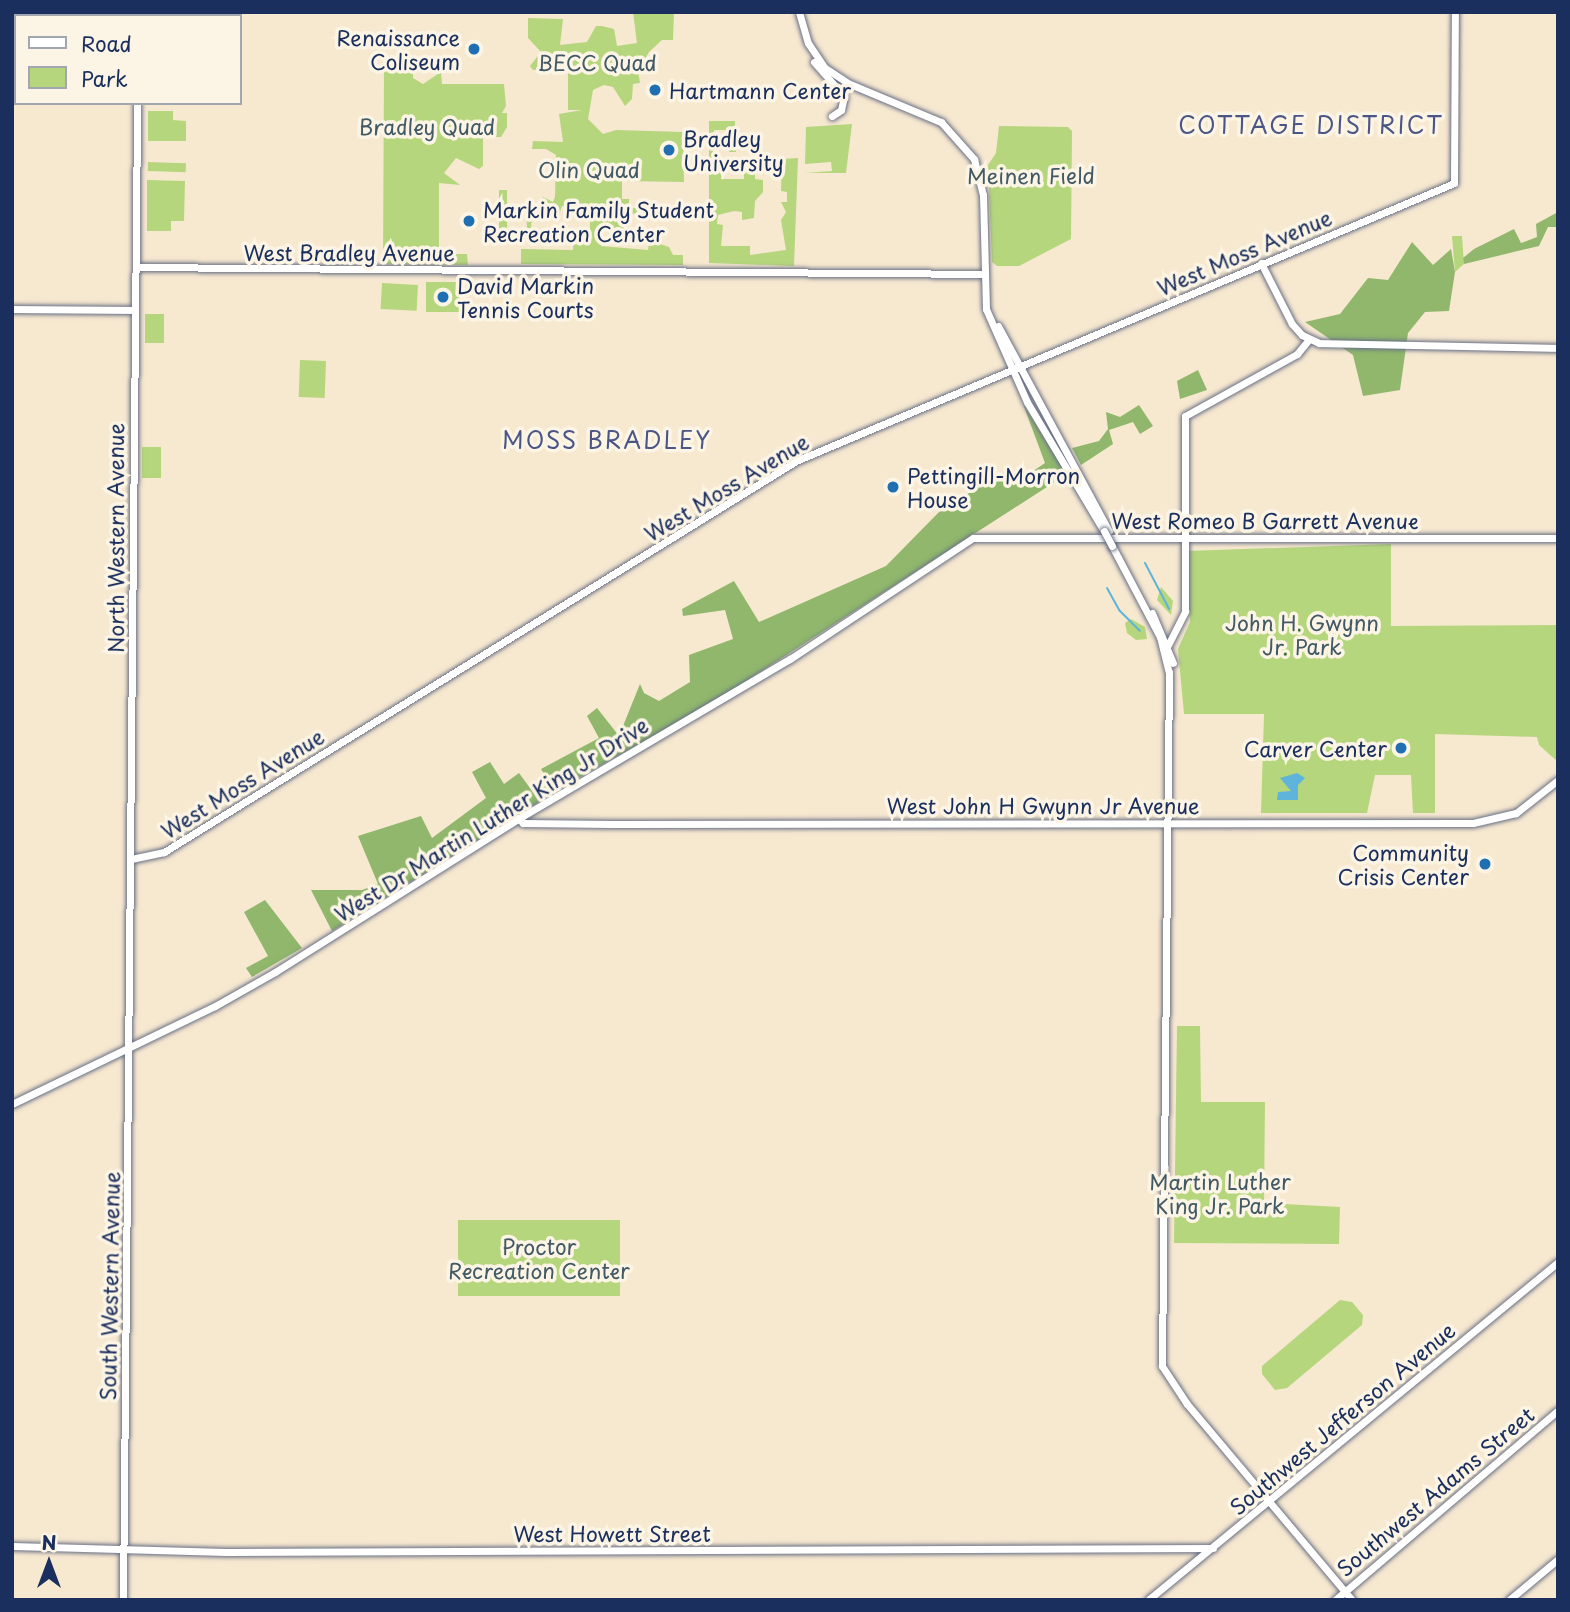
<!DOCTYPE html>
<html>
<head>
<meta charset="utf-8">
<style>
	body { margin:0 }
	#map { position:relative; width:1570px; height:1612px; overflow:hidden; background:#f7e8d0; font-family:"Playpen Sans",sans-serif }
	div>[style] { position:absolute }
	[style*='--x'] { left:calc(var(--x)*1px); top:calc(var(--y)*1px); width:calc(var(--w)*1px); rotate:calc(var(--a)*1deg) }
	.green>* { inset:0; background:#b6d67d; transform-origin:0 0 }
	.forest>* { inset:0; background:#90b76c }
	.water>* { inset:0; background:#5eb4da }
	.stream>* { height:2px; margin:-1px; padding:0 1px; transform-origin:1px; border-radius:1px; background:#5eb4da }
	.roads { filter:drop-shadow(0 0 2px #687086) drop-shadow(0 0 2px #687086) }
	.secondary>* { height:7px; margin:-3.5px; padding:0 3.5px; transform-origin:3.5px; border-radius:3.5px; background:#fff }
	.bridges { filter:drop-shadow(0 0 2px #687086) drop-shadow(0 0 2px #687086) }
	.secondary-bridge>* { height:7px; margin:-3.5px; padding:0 3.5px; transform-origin:3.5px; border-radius:3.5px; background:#fff }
	.dots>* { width:19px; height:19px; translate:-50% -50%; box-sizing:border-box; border:4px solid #fcf5e5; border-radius:50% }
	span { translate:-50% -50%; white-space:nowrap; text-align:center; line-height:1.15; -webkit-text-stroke:7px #fcf5e5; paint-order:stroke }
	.poi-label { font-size:21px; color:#1b2f5e }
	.right { translate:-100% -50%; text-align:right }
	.left { translate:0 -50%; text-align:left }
	.park-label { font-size:21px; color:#425966 }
	.street-label { font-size:21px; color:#1b2f5e }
	.neighbourhood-label { font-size:23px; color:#4b5686; letter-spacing:2px }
	.frame { position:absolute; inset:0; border:14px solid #1b2f5e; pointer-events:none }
	.legend { position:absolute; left:14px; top:14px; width:228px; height:91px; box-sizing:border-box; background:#fcf5e5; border:2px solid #a2a6af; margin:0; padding:9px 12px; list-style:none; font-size:21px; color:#1b2f5e }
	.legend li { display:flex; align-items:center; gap:14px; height:35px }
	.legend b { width:35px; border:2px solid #a2a6af }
	.north { position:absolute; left:14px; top:1528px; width:70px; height:70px; -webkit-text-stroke:5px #fcf5e5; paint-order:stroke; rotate:0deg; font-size:19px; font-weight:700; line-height:28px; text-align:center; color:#1b2f5e }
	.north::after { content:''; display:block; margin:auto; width:24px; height:32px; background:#1b2f5e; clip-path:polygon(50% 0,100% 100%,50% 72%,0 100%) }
</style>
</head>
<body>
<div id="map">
	<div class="green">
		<i style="clip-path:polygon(633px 12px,674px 12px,673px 40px,662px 40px,649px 52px,638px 71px,640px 83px,633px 84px,632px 99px,625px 106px,613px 87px,604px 85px,593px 90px,588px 119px,603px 134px,616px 130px,683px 132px,684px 182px,622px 181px,622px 199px,629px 199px,629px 208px,637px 208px,637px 213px,631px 214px,628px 229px,601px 229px,601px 246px,648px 250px,649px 243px,657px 243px,669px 247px,673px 255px,683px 255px,683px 265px,521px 264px,521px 249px,573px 250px,574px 236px,590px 236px,590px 209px,584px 207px,562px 206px,559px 215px,532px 214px,531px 228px,527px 228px,526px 205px,542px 205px,543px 197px,553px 202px,555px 197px,556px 155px,546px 149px,532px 149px,533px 141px,563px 142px,559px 114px,582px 110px,568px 110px,568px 70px,533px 70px,530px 66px,541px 52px,528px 38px,528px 18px,563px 19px,560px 45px,587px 42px,596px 26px,602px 26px,614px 29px,617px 46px,637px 43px)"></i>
		<i style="clip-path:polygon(403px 62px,413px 63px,413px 78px,423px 84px,441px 72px,442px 84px,504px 84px,506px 106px,502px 113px,507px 113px,507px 127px,501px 137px,483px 137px,483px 166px,479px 169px,456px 158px,444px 173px,460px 185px,439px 183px,439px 254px,467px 254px,468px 265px,383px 264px,384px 66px)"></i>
		<i style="clip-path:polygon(148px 111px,173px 111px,173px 120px,186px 121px,186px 141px,148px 141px)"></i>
		<i style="clip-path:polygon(709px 121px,735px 121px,736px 152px,729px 152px,728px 130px,714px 130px,713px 154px,721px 160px,721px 179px,744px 179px,744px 158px,771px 159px,771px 169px,755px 170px,755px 179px,763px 180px,763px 192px,755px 201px,754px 218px,742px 220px,742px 212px,734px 211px,718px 215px,717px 224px,723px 225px,721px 246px,750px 246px,750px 255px,786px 250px,781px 220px,786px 212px,781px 202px,787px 202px,787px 192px,781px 191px,782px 159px,798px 158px,794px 266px,709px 263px)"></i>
		<i style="clip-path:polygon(852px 124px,846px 173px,805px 173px,832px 171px,831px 162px,805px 164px,806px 127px)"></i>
		<i style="clip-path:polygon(999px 126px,1068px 127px,1072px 131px,1071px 239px,1019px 266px,997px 266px,992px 262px,988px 165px,996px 153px)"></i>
		<i style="left:148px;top:162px;width:38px;height:9px;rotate:2deg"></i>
		<i style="clip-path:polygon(147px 180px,185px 181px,184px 221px,171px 221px,171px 231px,147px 231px)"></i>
		<i style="left:499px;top:190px;width:8px;height:46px"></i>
		<i style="clip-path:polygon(1452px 236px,1462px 236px,1464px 264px,1455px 272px)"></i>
		<i style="left:460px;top:282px;width:30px;height:34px;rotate:90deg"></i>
		<i style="left:382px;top:283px;width:36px;height:26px;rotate:3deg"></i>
		<i style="left:145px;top:314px;width:19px;height:29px"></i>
		<i style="left:300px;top:360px;width:26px;height:37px;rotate:2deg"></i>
		<i style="left:142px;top:447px;width:19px;height:31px"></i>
		<i style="clip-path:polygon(1391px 544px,1391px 626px,1558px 625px,1558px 762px,1539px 745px,1537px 737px,1435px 734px,1435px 813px,1413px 813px,1411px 775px,1375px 775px,1367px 813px,1261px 813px,1264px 714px,1184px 714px,1178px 649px,1190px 622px,1186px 551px)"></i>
		<i style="clip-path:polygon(1161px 587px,1173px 601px,1171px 615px,1157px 600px)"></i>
		<i style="clip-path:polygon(1131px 619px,1145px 627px,1147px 639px,1136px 640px,1127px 633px,1125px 623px)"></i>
		<i style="clip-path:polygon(1177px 1026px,1200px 1026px,1201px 1102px,1265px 1102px,1264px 1203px,1340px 1207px,1339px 1244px,1174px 1243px)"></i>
		<i style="left:458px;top:1220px;width:162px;height:76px"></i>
		<i style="clip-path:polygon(1340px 1300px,1352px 1302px,1363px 1315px,1362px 1325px,1287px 1388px,1275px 1390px,1262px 1374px,1262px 1366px)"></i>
	</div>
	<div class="forest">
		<i style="clip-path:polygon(1558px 212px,1558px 227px,1548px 227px,1539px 246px,1464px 264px,1463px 258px,1474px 249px,1514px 229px,1521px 243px,1537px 237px,1536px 224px)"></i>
		<i style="clip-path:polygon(1412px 242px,1433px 265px,1451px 249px,1455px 272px,1449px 311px,1425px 312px,1408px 333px,1400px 390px,1363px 396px,1353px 355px,1305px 322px,1340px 314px,1368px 278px,1388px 280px)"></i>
		<i style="clip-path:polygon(1198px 370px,1207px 390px,1180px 399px,1177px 381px)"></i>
		<i style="clip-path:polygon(1023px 404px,1067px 474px,709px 705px,571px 782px,332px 931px,311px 890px,362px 890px,378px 884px,358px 836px,421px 816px,432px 838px,486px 798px,472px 772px,490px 762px,504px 784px,519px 773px,533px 792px,550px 783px,541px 769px,599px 738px,587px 716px,597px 708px,619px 736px,640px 684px,644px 693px,659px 701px,690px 682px,689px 655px,733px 639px,725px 610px,683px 616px,682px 609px,734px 581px,759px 622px,886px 566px,941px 510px,1007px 470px,1017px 482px,1045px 463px)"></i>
		<i style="clip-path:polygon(1139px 405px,1153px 426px,1140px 434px,1133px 422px,1109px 430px,1113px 444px,1081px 465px,1072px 448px,1099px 441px,1108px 429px,1106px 412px,1120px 417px)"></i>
		<i style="clip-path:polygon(265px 900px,302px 948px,252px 977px,246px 968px,268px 956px,244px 912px)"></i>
	</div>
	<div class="water">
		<i style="clip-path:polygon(1297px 773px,1305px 778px,1298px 785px,1298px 800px,1277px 800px,1278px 792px,1291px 791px,1280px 778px)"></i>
	</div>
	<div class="stream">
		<i style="--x:1145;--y:563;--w:52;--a:62.4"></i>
		<i style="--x:1107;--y:588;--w:26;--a:61"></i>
		<i style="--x:1120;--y:611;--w:28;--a:45"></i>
	</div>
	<div class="roads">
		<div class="secondary">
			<i style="--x:799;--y:12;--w:32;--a:74"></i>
			<i style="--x:808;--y:43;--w:30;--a:56"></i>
			<i style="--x:825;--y:68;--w:30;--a:33"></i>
			<i style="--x:850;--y:84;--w:99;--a:22.7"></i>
			<i style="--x:941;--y:122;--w:50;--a:48.3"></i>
			<i style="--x:974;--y:159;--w:37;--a:76"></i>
			<i style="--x:983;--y:195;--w:114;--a:88.5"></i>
			<i style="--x:986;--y:309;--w:102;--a:66.2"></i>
			<i style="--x:1027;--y:402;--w:150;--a:59.2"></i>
			<i style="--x:140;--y:16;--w:4;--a:-76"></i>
			<i style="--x:814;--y:62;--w:45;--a:48.6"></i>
			<i style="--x:844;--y:96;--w:14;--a:102"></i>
			<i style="--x:841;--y:110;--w:11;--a:146"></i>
			<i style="--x:1261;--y:263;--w:68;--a:63.1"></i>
			<i style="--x:1292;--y:324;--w:15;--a:48"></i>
			<i style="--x:1302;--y:335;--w:19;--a:25"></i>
			<i style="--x:1319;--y:343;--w:239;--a:1.2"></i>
			<i style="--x:136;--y:267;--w:846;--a:0.47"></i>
			<i style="--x:12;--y:309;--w:123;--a:0.5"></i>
			<i style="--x:998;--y:326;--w:233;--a:61.6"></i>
			<i style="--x:1112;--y:546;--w:103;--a:62.2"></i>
			<i style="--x:1160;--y:637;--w:36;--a:76"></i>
			<i style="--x:1169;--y:672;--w:694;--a:90.58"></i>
			<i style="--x:1162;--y:1366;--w:45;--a:56.7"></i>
			<i style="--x:1187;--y:1404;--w:256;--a:49.9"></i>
			<i style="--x:1152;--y:613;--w:54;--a:67.2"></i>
			<i style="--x:1168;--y:645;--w:38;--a:-63"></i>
			<i style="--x:1185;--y:611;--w:195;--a:-90"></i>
			<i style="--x:1185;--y:416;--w:128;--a:-29"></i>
			<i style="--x:1297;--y:354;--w:19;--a:-51"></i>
			<i style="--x:518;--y:818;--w:7;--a:45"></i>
			<i style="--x:523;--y:823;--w:89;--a:0.6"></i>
			<i style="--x:612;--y:824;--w:861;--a:-0.07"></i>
			<i style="--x:1473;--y:823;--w:44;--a:-13.1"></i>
			<i style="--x:1516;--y:813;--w:53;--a:-38.2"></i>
			<i style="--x:131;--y:859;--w:34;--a:-12"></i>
			<i style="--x:164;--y:852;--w:743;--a:-31.74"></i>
			<i style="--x:796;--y:461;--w:714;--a:-22.9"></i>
			<i style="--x:1454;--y:183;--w:171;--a:-89.7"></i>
			<i style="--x:12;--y:1104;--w:225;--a:-25.8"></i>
			<i style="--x:215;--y:1006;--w:69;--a:-29.5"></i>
			<i style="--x:275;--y:972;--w:293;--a:-32.2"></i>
			<i style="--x:523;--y:816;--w:310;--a:-30.5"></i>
			<i style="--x:790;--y:659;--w:219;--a:-33.5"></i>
			<i style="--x:973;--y:538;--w:585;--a:0"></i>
			<i style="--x:12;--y:1546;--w:214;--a:1.6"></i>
			<i style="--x:226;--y:1552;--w:987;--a:-0.23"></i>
			<i style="--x:123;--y:1600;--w:1497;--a:-89.46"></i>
			<i style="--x:1148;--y:1600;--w:531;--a:-39.5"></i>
			<i style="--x:1335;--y:1600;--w:293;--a:-40.4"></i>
			<i style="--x:1509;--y:1600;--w:64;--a:-39.9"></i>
		</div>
	</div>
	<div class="bridges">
		<div class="secondary-bridge">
			<i style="--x:1104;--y:531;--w:17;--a:62"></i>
		</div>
	</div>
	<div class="dots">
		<i style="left:474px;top:49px;background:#1f6fb2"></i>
		<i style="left:655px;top:90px;background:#1f6fb2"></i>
		<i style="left:669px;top:150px;background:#1f6fb2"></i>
		<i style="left:469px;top:221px;background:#1f6fb2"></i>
		<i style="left:443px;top:297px;background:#1f6fb2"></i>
		<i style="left:893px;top:487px;background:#1f6fb2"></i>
		<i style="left:1401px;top:748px;background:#1f6fb2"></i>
		<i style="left:1485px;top:864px;background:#1f6fb2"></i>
	</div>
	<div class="poi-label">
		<span class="right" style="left:460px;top:49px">Renaissance<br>Coliseum</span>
		<span class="left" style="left:669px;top:90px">Hartmann Center</span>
		<span class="left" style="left:683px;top:150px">Bradley<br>University</span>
		<span class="left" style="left:483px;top:221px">Markin Family Student<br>Recreation Center</span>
		<span class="left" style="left:457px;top:297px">David Markin<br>Tennis Courts</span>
		<span class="left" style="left:907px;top:487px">Pettingill-Morron<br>House</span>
		<span class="right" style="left:1387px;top:748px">Carver Center</span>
		<span class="right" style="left:1469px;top:864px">Community<br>Crisis Center</span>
	</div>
	<div class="park-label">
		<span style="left:597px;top:62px">BECC Quad</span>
		<span style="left:427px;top:126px">Bradley Quad</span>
		<span style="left:589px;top:169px">Olin Quad</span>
		<span style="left:1031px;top:175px">Meinen Field</span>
		<span style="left:1302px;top:634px">John H. Gwynn<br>Jr. Park</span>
		<span style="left:1220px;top:1193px">Martin Luther<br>King Jr. Park</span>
		<span style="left:539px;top:1258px">Proctor<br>Recreation Center</span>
	</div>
	<div class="street-label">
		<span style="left:349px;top:252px">West Bradley Avenue</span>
		<span style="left:1244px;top:252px;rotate:-23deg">West Moss Avenue</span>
		<span style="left:726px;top:487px;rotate:-31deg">West Moss Avenue</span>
		<span style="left:1265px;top:520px">West Romeo B Garrett Avenue</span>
		<span style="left:115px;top:538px;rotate:-90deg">North Western Avenue</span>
		<span style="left:242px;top:783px;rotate:-32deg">West Moss Avenue</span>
		<span style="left:1043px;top:805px">West John H Gwynn Jr Avenue</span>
		<span style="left:491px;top:819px;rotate:-32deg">West Dr Martin Luther King Jr Drive</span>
		<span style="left:109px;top:1286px;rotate:-89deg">South Western Avenue</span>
		<span style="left:1342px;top:1418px;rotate:-40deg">Southwest Jefferson Avenue</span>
		<span style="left:1435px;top:1491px;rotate:-40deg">Southwest Adams Street</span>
		<span style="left:612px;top:1533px">West Howett Street</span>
	</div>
	<div class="neighbourhood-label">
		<span style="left:1311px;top:125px">COTTAGE DISTRICT</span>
		<span style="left:607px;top:440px">MOSS BRADLEY</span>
	</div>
	<div class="frame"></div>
	<ul class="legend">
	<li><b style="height:9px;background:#fff"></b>Road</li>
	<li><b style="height:19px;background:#b6d67d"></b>Park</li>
	</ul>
	<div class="north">N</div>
</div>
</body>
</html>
